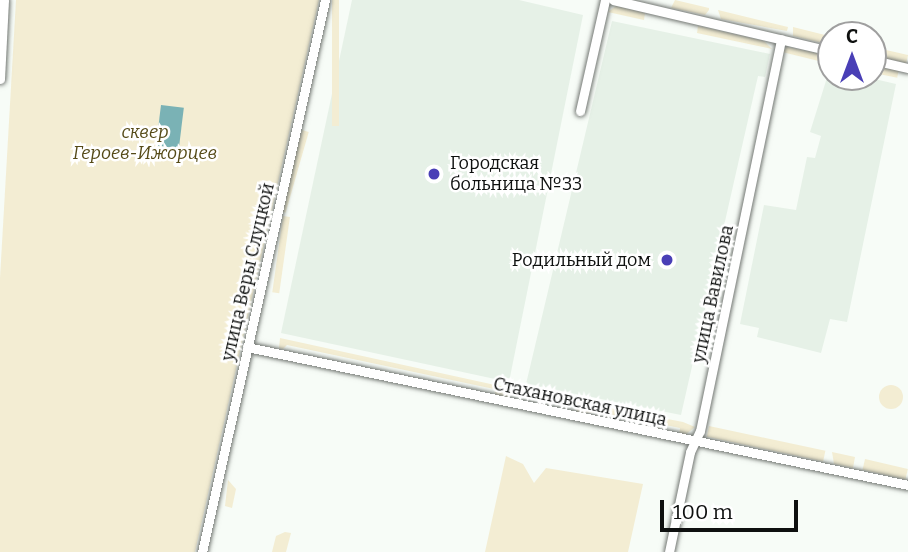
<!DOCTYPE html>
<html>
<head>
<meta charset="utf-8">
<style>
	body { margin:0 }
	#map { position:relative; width:908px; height:552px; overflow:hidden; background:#f7fcf7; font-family:Bitter,serif }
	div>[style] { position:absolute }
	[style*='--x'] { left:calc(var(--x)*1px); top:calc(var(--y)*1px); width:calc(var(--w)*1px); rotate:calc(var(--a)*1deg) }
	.built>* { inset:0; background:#e6f1e7 }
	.green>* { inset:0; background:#f3edd3; transform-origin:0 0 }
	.round { border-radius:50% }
	.water>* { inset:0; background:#7ab2b5; transform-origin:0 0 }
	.roads { filter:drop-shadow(0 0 2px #747874) drop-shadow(0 0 2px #747874) }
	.minor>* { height:9px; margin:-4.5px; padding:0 4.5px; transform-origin:4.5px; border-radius:4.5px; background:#fff }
	.dots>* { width:19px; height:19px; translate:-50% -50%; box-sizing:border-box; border:4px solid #fff; border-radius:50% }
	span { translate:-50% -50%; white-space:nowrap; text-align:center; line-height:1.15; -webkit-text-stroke:5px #fff; paint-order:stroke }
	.park-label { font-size:18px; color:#554a17; font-style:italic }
	.poi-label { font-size:18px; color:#0e100f }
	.left { translate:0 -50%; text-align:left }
	.right { translate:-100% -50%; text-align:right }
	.street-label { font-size:18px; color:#0e100f }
	.north { position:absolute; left:817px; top:21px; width:70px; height:70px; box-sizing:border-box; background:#fff; border:2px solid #9f9f9f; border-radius:50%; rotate:0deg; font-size:19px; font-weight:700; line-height:28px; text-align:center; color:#0e100f }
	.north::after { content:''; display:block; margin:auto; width:24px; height:32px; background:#493fb6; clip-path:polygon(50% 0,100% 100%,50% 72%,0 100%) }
	.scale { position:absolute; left:660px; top:500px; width:138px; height:32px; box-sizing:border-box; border:4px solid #0e100f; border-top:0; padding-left:9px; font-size:21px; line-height:24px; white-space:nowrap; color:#0e100f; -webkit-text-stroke:5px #fff; paint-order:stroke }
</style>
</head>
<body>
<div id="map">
	<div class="built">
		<i style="clip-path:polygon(352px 0,519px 0,583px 15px,509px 382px,281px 333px)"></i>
		<i style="clip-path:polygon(612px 21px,770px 54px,765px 77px,758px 76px,681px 415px,526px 384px)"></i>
		<i style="clip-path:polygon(830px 68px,831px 77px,866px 77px,896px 84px,847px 322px,830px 319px,821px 353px,757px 337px,759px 328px,740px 324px,764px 205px,796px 210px,807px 157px,815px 158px,821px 136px,810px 132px)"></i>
	</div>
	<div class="green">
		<i style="clip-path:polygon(16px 0,319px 0,195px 552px,0 552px,0 278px)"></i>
		<i style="left:332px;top:0;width:7px;height:126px"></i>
		<i style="clip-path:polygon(675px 0,709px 8px,709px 10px,705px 15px,671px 8px)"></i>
		<i style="clip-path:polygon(616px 6px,645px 13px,644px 20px,608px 12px)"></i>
		<i style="clip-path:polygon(718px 10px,788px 27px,787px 31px,721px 19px)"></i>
		<i style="clip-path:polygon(698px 26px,764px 41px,772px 49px,697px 33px)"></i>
		<i style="clip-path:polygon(793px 27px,829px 36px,829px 38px,826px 44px,793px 36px)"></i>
		<i style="clip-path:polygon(787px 47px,831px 56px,831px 64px,782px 52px)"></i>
		<i style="left:873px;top:47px;width:36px;height:8px;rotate:13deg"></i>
		<i style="left:874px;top:66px;width:25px;height:7px;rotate:11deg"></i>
		<i style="left:302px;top:130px;width:7px;height:84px;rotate:16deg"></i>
		<i style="left:283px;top:216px;width:7px;height:77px;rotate:8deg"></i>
		<i style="clip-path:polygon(280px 338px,514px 389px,513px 392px,509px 398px,496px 395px,494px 389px,287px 345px,283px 349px,279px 348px)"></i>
		<i class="round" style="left:879px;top:385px;width:24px;height:24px"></i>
		<i style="clip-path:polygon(576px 400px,596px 404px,594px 413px,577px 413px)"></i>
		<i style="clip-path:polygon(606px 406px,650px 416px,648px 424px,643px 426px,642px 421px,611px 415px,607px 419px)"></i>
		<i style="clip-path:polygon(657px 417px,683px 422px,695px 427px,685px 435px,679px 434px,680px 428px,660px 424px,659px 430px)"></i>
		<i style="left:709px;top:426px;width:119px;height:11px;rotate:12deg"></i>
		<i style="clip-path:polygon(832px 452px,855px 457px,853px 468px,834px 464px)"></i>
		<i style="clip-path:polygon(506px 456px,523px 464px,534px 483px,546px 468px,643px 484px,628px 552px,485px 552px)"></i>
		<i style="left:865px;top:459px;width:44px;height:11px;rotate:13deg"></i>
		<i style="clip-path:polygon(228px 480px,236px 489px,232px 508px,225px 506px)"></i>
		<i style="clip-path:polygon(285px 532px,291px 533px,286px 552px,272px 552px,276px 536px)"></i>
	</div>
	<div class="water">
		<i style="left:161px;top:105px;width:23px;height:41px;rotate:7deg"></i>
	</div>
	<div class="roads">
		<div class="minor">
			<i style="--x:613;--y:0;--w:224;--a:13.2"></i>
			<i style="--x:873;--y:60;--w:36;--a:13"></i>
			<i style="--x:0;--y:79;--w:79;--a:-87.1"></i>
			<i style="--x:580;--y:111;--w:114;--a:-77.3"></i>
			<i style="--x:247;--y:347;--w:675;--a:11.79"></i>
			<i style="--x:202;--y:552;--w:566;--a:-77.44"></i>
			<i style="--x:669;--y:552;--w:102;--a:-78.1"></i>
			<i style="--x:690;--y:452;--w:23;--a:-65"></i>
			<i style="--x:700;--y:431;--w:400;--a:-78.3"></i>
		</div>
	</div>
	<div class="dots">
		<i style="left:434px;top:174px;background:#493fb6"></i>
		<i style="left:667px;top:260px;background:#493fb6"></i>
	</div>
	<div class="park-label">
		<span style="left:145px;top:143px">сквер<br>Героев-Ижорцев</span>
	</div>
	<div class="poi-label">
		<span class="left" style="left:450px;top:174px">Городская<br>больница №33</span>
		<span class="right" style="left:651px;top:260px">Родильный дом</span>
	</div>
	<div class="street-label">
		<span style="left:248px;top:272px;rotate:-77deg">улица Веры Слуцкой</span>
		<span style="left:713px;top:294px;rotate:-78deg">улица Вавилова</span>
		<span style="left:580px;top:402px;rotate:12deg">Стахановская улица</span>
	</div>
	<div class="north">С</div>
	<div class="scale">100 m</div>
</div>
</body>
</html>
